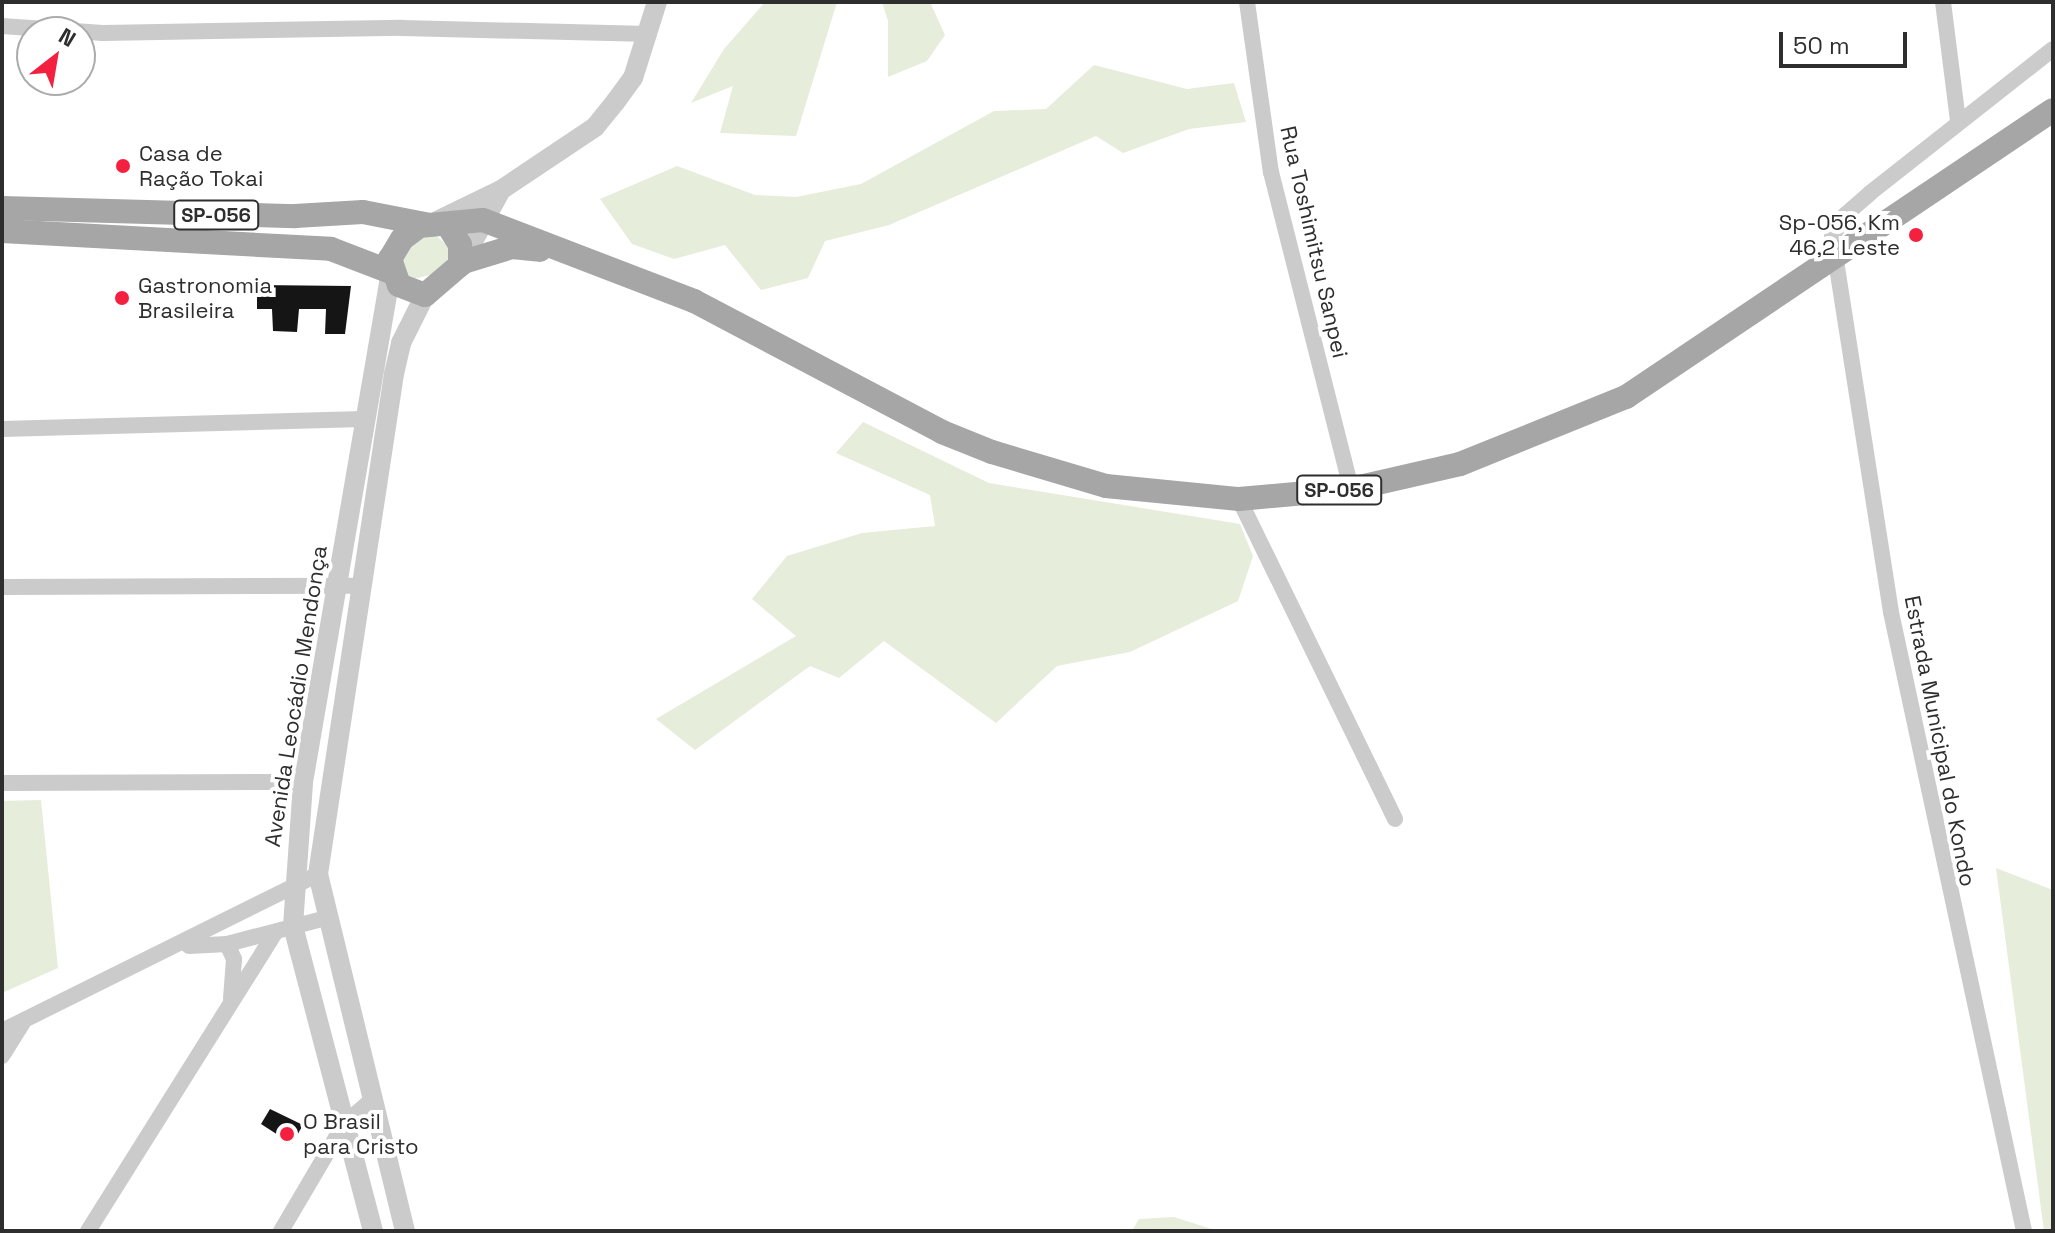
<!DOCTYPE html>
<html>
<head>
<meta charset="utf-8">
<style>
	body { margin:0 }
	#map { position:relative; width:2055px; height:1233px; overflow:hidden; background:#fff; font-family:"Space Grotesk",sans-serif }
	div>[style] { position:absolute }
	[style*='--x'] { left:calc(var(--x)*1px); top:calc(var(--y)*1px); width:calc(var(--w)*1px); rotate:calc(var(--a)*1deg) }
	.green>* { inset:0; background:#e6edda }
	.building>* { inset:0; background:#151515 }
	.minor>* { height:16px; margin:-8px; padding:0 8px; transform-origin:8px; border-radius:8px; background:#cbcbcb }
	.tertiary>* { height:20px; margin:-10px; padding:0 10px; transform-origin:10px; border-radius:10px; background:#cbcbcb }
	.primary>* { height:24px; margin:-12px; padding:0 12px; transform-origin:12px; border-radius:12px; background:#a6a6a6 }
	.dots>* { width:22px; height:22px; translate:-50% -50%; box-sizing:border-box; border:4px solid #fff; border-radius:50% }
	span { translate:-50% -50%; white-space:nowrap; text-align:center; line-height:1.15; -webkit-text-stroke:8px #fff; paint-order:stroke }
	.shield-label span { padding:2px 6px; background:#fff; border:2px solid; border-radius:6px; -webkit-text-stroke-width:0 }
	.shield-label { font-size:20px; color:#2e2e2e; font-weight:700 }
	.poi-label { font-size:22px; color:#2e2e2e }
	.left { translate:0 -50%; text-align:left }
	.right { translate:-100% -50%; text-align:right }
	.street-label { font-size:22px; color:#2e2e2e }
	.frame { position:absolute; inset:0; border:4px solid #2e2e2e; pointer-events:none }
	.north { position:absolute; left:16px; top:16px; width:80px; height:80px; box-sizing:border-box; background:#fff; border:2px solid #ababab; border-radius:50%; rotate:31deg; font-size:22px; font-weight:700; line-height:32px; text-align:center; color:#2e2e2e }
	.north::after { content:''; display:block; margin:auto; width:28px; height:36px; background:#f4203f; clip-path:polygon(50% 0,100% 100%,50% 72%,0 100%) }
	.scale { position:absolute; left:1779px; top:32px; width:128px; height:36px; box-sizing:border-box; border:4px solid #2e2e2e; border-top:0; padding-left:10px; font-size:24px; line-height:28px; white-space:nowrap; color:#2e2e2e; -webkit-text-stroke:6px #fff; paint-order:stroke }
</style>
</head>
<body>
<div id="map">
	<div class="green">
		<i style="clip-path:polygon(765px 2px,837px 2px,796px 136px,720px 133px,733px 86px,691px 103px,724px 49px)"></i>
		<i style="clip-path:polygon(882px 2px,930px 2px,945px 35px,927px 61px,888px 77px,888px 21px)"></i>
		<i style="clip-path:polygon(1094px 65px,1187px 89px,1234px 83px,1246px 122px,1189px 129px,1123px 153px,1096px 136px,889px 225px,825px 241px,808px 278px,761px 290px,725px 245px,674px 259px,632px 244px,600px 199px,677px 166px,755px 195px,796px 197px,861px 184px,994px 111px,1046px 109px)"></i>
		<i style="clip-path:polygon(435px 235px,451px 248px,447px 261px,434px 274px,409px 280px,400px 255px,415px 240px)"></i>
		<i style="clip-path:polygon(863px 422px,989px 483px,1240px 524px,1253px 556px,1238px 601px,1130px 652px,1057px 666px,996px 723px,884px 641px,839px 678px,810px 666px,695px 750px,656px 719px,796px 636px,752px 599px,787px 556px,862px 533px,935px 526px,930px 495px,836px 453px)"></i>
		<i style="clip-path:polygon(41px 800px,58px 968px,2px 993px,2px 801px)"></i>
		<i style="clip-path:polygon(1996px 868px,2053px 890px,2053px 1231px,2044px 1231px)"></i>
		<i style="clip-path:polygon(1174px 1217px,1218px 1231px,1132px 1231px,1139px 1219px)"></i>
	</div>
	<div class="building">
		<i style="clip-path:polygon(257px 285px,351px 286px,345px 334px,325px 334px,326px 309px,299px 309px,297px 332px,273px 331px,272px 309px,257px 309px)"></i>
		<i style="clip-path:polygon(270px 1109px,303px 1125px,292px 1144px,261px 1124px)"></i>
	</div>
	<div class="minor">
		<i style="--x:1247;--y:2;--w:172;--a:82"></i>
		<i style="--x:1271;--y:172;--w:327;--a:75.8"></i>
		<i style="--x:1943;--y:2;--w:120;--a:82.8"></i>
		<i style="--x:2;--y:26;--w:101;--a:4"></i>
		<i style="--x:103;--y:33;--w:299;--a:-1"></i>
		<i style="--x:402;--y:28;--w:247;--a:1.4"></i>
		<i style="--x:2;--y:429;--w:361;--a:-1.6"></i>
		<i style="--x:1239;--y:499;--w:356;--a:64"></i>
		<i style="--x:2;--y:587;--w:359;--a:-0.2"></i>
		<i style="--x:2;--y:783;--w:301;--a:-0.2"></i>
		<i style="--x:227;--y:944;--w:17;--a:65"></i>
		<i style="--x:234;--y:959;--w:40;--a:94.3"></i>
		<i style="--x:189;--y:946;--w:38;--a:-3"></i>
		<i style="--x:227;--y:944;--w:102;--a:-14.7"></i>
		<i style="--x:2;--y:1031;--w:353;--a:-26.4"></i>
		<i style="--x:2;--y:1056;--w:39;--a:-58"></i>
		<i style="--x:88;--y:1231;--w:352;--a:-57.9"></i>
		<i style="--x:281;--y:1231;--w:124;--a:-59.5"></i>
		<i style="--x:344;--y:1124;--w:40;--a:-41"></i>
		<i style="--x:2024;--y:1231;--w:633;--a:-102.13"></i>
		<i style="--x:1891;--y:612;--w:380;--a:-98.9"></i>
		<i style="--x:1832;--y:237;--w:26;--a:-59"></i>
		<i style="--x:1845;--y:215;--w:33;--a:-41"></i>
		<i style="--x:1870;--y:193;--w:233;--a:-38.2"></i>
	</div>
	<div class="tertiary">
		<i style="--x:501;--y:190;--w:113;--a:-33.8"></i>
		<i style="--x:595;--y:127;--w:33;--a:-51"></i>
		<i style="--x:616;--y:101;--w:29;--a:-54"></i>
		<i style="--x:633;--y:78;--w:80;--a:-72.5"></i>
		<i style="--x:437;--y:221;--w:71;--a:-25.8"></i>
		<i style="--x:501;--y:190;--w:85;--a:118.7"></i>
		<i style="--x:373;--y:1231;--w:315;--a:-104.7"></i>
		<i style="--x:293;--y:926;--w:144;--a:-86"></i>
		<i style="--x:303;--y:782;--w:518;--a:-80.21"></i>
		<i style="--x:405;--y:1231;--w:367;--a:-103.7"></i>
		<i style="--x:318;--y:874;--w:506;--a:-81.36"></i>
		<i style="--x:394;--y:374;--w:32;--a:-77"></i>
		<i style="--x:401;--y:343;--w:54;--a:-63.4"></i>
	</div>
	<div class="primary">
		<i style="--x:2;--y:208;--w:293;--a:1.6"></i>
		<i style="--x:295;--y:216;--w:68;--a:-3.4"></i>
		<i style="--x:363;--y:212;--w:67;--a:11.1"></i>
		<i style="--x:447;--y:224;--w:25;--a:58"></i>
		<i style="--x:460;--y:245;--w:20;--a:90"></i>
		<i style="--x:460;--y:265;--w:46;--a:139.4"></i>
		<i style="--x:425;--y:295;--w:28;--a:-159"></i>
		<i style="--x:399;--y:285;--w:28;--a:-109"></i>
		<i style="--x:390;--y:259;--w:23;--a:-59"></i>
		<i style="--x:402;--y:239;--w:21;--a:-37"></i>
		<i style="--x:419;--y:226;--w:64;--a:-5.4"></i>
		<i style="--x:483;--y:220;--w:226;--a:21"></i>
		<i style="--x:694;--y:301;--w:280;--a:27.8"></i>
		<i style="--x:942;--y:432;--w:54;--a:21.8"></i>
		<i style="--x:992;--y:452;--w:119;--a:16.6"></i>
		<i style="--x:1106;--y:486;--w:134;--a:5.6"></i>
		<i style="--x:1239;--y:499;--w:112;--a:-5.1"></i>
		<i style="--x:1351;--y:489;--w:112;--a:-12.9"></i>
		<i style="--x:1460;--y:464;--w:179;--a:-22"></i>
		<i style="--x:1626;--y:397;--w:514;--a:-33.91"></i>
		<i style="--x:2;--y:231;--w:329;--a:3.1"></i>
		<i style="--x:331;--y:249;--w:64;--a:21"></i>
		<i style="--x:460;--y:263;--w:54;--a:-17.1"></i>
		<i style="--x:512;--y:247;--w:28;--a:6"></i>
	</div>
	<div class="dots">
		<i style="left:123px;top:166px;background:#f4203f"></i>
		<i style="left:1916px;top:235px;background:#f4203f"></i>
		<i style="left:122px;top:298px;background:#f4203f"></i>
		<i style="left:287px;top:1134px;background:#f4203f"></i>
	</div>
	<div class="shield-label">
		<span style="left:216px;top:215px">SP-056</span>
		<span style="left:1339px;top:490px">SP-056</span>
	</div>
	<div class="poi-label">
		<span class="left" style="left:139px;top:166px">Casa de<br>Ração Tokai</span>
		<span class="right" style="left:1900px;top:235px">Sp-056, Km<br>46,2 Leste</span>
		<span class="left" style="left:138px;top:298px">Gastronomia<br>Brasileira</span>
		<span class="left" style="left:303px;top:1134px">O Brasil<br>para Cristo</span>
	</div>
	<div class="street-label">
		<span style="left:1314px;top:242px;rotate:77deg">Rua Toshimitsu Sanpei</span>
		<span style="left:296px;top:696px;rotate:-81deg">Avenida Leocádio Mendonça</span>
		<span style="left:1940px;top:741px;rotate:79deg">Estrada Municipal do Kondo</span>
	</div>
	<div class="frame"></div>
	<div class="north">N</div>
	<div class="scale">50 m</div>
</div>
</body>
</html>
